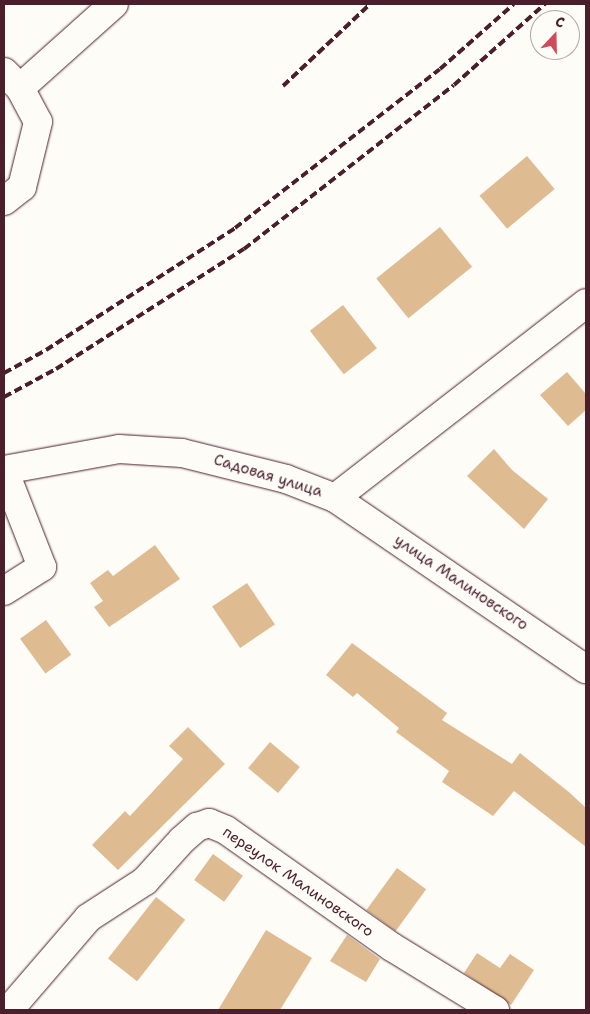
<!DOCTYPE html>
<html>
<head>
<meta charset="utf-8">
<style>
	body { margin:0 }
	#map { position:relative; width:590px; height:1014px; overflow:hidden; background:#fdfcf7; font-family:"Shantell Sans",sans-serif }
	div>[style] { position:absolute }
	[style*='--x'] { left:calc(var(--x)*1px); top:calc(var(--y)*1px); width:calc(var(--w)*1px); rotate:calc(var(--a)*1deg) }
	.building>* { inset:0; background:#dfbb91; transform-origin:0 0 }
	.roads { filter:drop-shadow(0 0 1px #4a1f2b) drop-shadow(0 0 1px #4a1f2b) }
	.minor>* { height:28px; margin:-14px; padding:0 14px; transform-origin:14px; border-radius:14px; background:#fdfcf7 }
	.rail>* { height:4px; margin-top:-2px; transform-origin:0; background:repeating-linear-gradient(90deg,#4a1f2b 0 8px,transparent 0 12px) }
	span { translate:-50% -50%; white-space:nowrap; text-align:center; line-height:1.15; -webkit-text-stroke:4px #fdfcf7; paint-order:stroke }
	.street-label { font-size:15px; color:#4a1f2b }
	.frame { position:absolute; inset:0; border:5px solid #4a1f2b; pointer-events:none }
	.north { position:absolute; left:530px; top:10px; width:50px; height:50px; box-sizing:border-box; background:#fdfcf7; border:1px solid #b5a4a5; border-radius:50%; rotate:21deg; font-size:14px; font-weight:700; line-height:20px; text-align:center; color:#4a1f2b }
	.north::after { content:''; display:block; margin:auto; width:18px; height:22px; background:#d1495b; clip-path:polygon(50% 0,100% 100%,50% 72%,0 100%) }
</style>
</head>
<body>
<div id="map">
	<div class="building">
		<i style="left:527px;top:156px;width:43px;height:62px;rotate:50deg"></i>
		<i style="left:440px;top:227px;width:51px;height:82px;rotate:51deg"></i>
		<i style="left:343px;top:305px;width:55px;height:42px;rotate:52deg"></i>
		<i style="clip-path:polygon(567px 372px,586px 394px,586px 410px,568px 426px,540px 395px)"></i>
		<i style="clip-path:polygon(494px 449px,512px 470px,548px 499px,524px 529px,467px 476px)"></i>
		<i style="clip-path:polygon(155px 545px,180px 579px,109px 627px,94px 607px,103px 601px,90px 583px,108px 570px,113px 576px)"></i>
		<i style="left:247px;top:583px;width:50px;height:42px;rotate:56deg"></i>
		<i style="left:46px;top:620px;width:43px;height:32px;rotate:54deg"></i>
		<i style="clip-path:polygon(352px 643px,447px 713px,442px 720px,512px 764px,520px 753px,570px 793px,586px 808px,586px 847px,514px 791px,493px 816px,442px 782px,449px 771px,396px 732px,399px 728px,357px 693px,353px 697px,326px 675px)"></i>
		<i style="clip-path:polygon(188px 727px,225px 764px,118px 870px,92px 845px,125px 811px,130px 816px,183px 759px,169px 746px)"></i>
		<i style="left:270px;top:742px;width:39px;height:34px;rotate:40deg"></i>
		<i style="left:213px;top:854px;width:37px;height:32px;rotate:36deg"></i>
		<i style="left:397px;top:868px;width:36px;height:52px;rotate:36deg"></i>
		<i style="left:156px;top:897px;width:37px;height:78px;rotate:38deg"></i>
		<i style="clip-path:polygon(266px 930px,312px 958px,280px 1010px,218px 1010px)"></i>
		<i style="clip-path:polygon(347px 935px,380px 959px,366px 982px,330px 961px)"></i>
		<i style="clip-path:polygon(477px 953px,500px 968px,510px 954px,534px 970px,511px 1005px,464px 973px)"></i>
	</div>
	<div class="roads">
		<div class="minor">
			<i style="--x:4;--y:72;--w:23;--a:45"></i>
			<i style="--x:20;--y:88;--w:38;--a:62"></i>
			<i style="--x:38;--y:122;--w:67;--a:103.8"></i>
			<i style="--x:22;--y:187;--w:23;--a:142"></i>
			<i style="--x:20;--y:88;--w:126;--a:-41.8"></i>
			<i style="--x:4;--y:470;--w:117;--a:-10.3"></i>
			<i style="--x:119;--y:449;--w:63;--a:3.6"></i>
			<i style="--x:182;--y:453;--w:107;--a:14"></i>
			<i style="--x:286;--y:479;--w:53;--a:21.2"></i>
			<i style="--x:335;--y:498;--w:304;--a:34.3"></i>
			<i style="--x:335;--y:498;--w:318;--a:-37.8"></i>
			<i style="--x:4;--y:591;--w:45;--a:-32.3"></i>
			<i style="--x:42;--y:567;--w:104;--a:-111.4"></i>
			<i style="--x:9;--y:1010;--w:121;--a:-49.3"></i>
			<i style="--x:88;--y:918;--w:68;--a:-33"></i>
			<i style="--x:145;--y:881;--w:55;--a:-47.9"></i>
			<i style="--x:182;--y:840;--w:20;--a:-41"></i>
			<i style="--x:197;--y:827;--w:13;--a:-18"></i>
			<i style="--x:209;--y:823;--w:18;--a:22"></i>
			<i style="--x:226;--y:830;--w:203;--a:35.2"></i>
			<i style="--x:392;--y:947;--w:121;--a:31.5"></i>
		</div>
	</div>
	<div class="rail">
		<i style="--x:283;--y:86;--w:120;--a:-43.3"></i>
		<i style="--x:4;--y:373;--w:48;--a:-28.7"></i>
		<i style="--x:46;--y:350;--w:225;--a:-32.8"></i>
		<i style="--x:235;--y:228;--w:259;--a:-37.8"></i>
		<i style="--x:440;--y:69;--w:98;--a:-41.3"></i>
		<i style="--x:4;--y:397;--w:59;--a:-28.3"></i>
		<i style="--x:56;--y:369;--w:223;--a:-32.6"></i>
		<i style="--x:244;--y:249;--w:266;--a:-38"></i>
		<i style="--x:454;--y:85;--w:122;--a:-41.7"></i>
	</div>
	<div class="street-label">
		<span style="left:268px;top:476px;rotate:17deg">Садовая улица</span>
		<span style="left:461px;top:583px;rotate:34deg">улица Малиновского</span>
		<span style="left:298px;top:882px;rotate:35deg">переулок Малиновского</span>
	</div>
	<div class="frame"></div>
	<div class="north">С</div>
</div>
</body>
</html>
